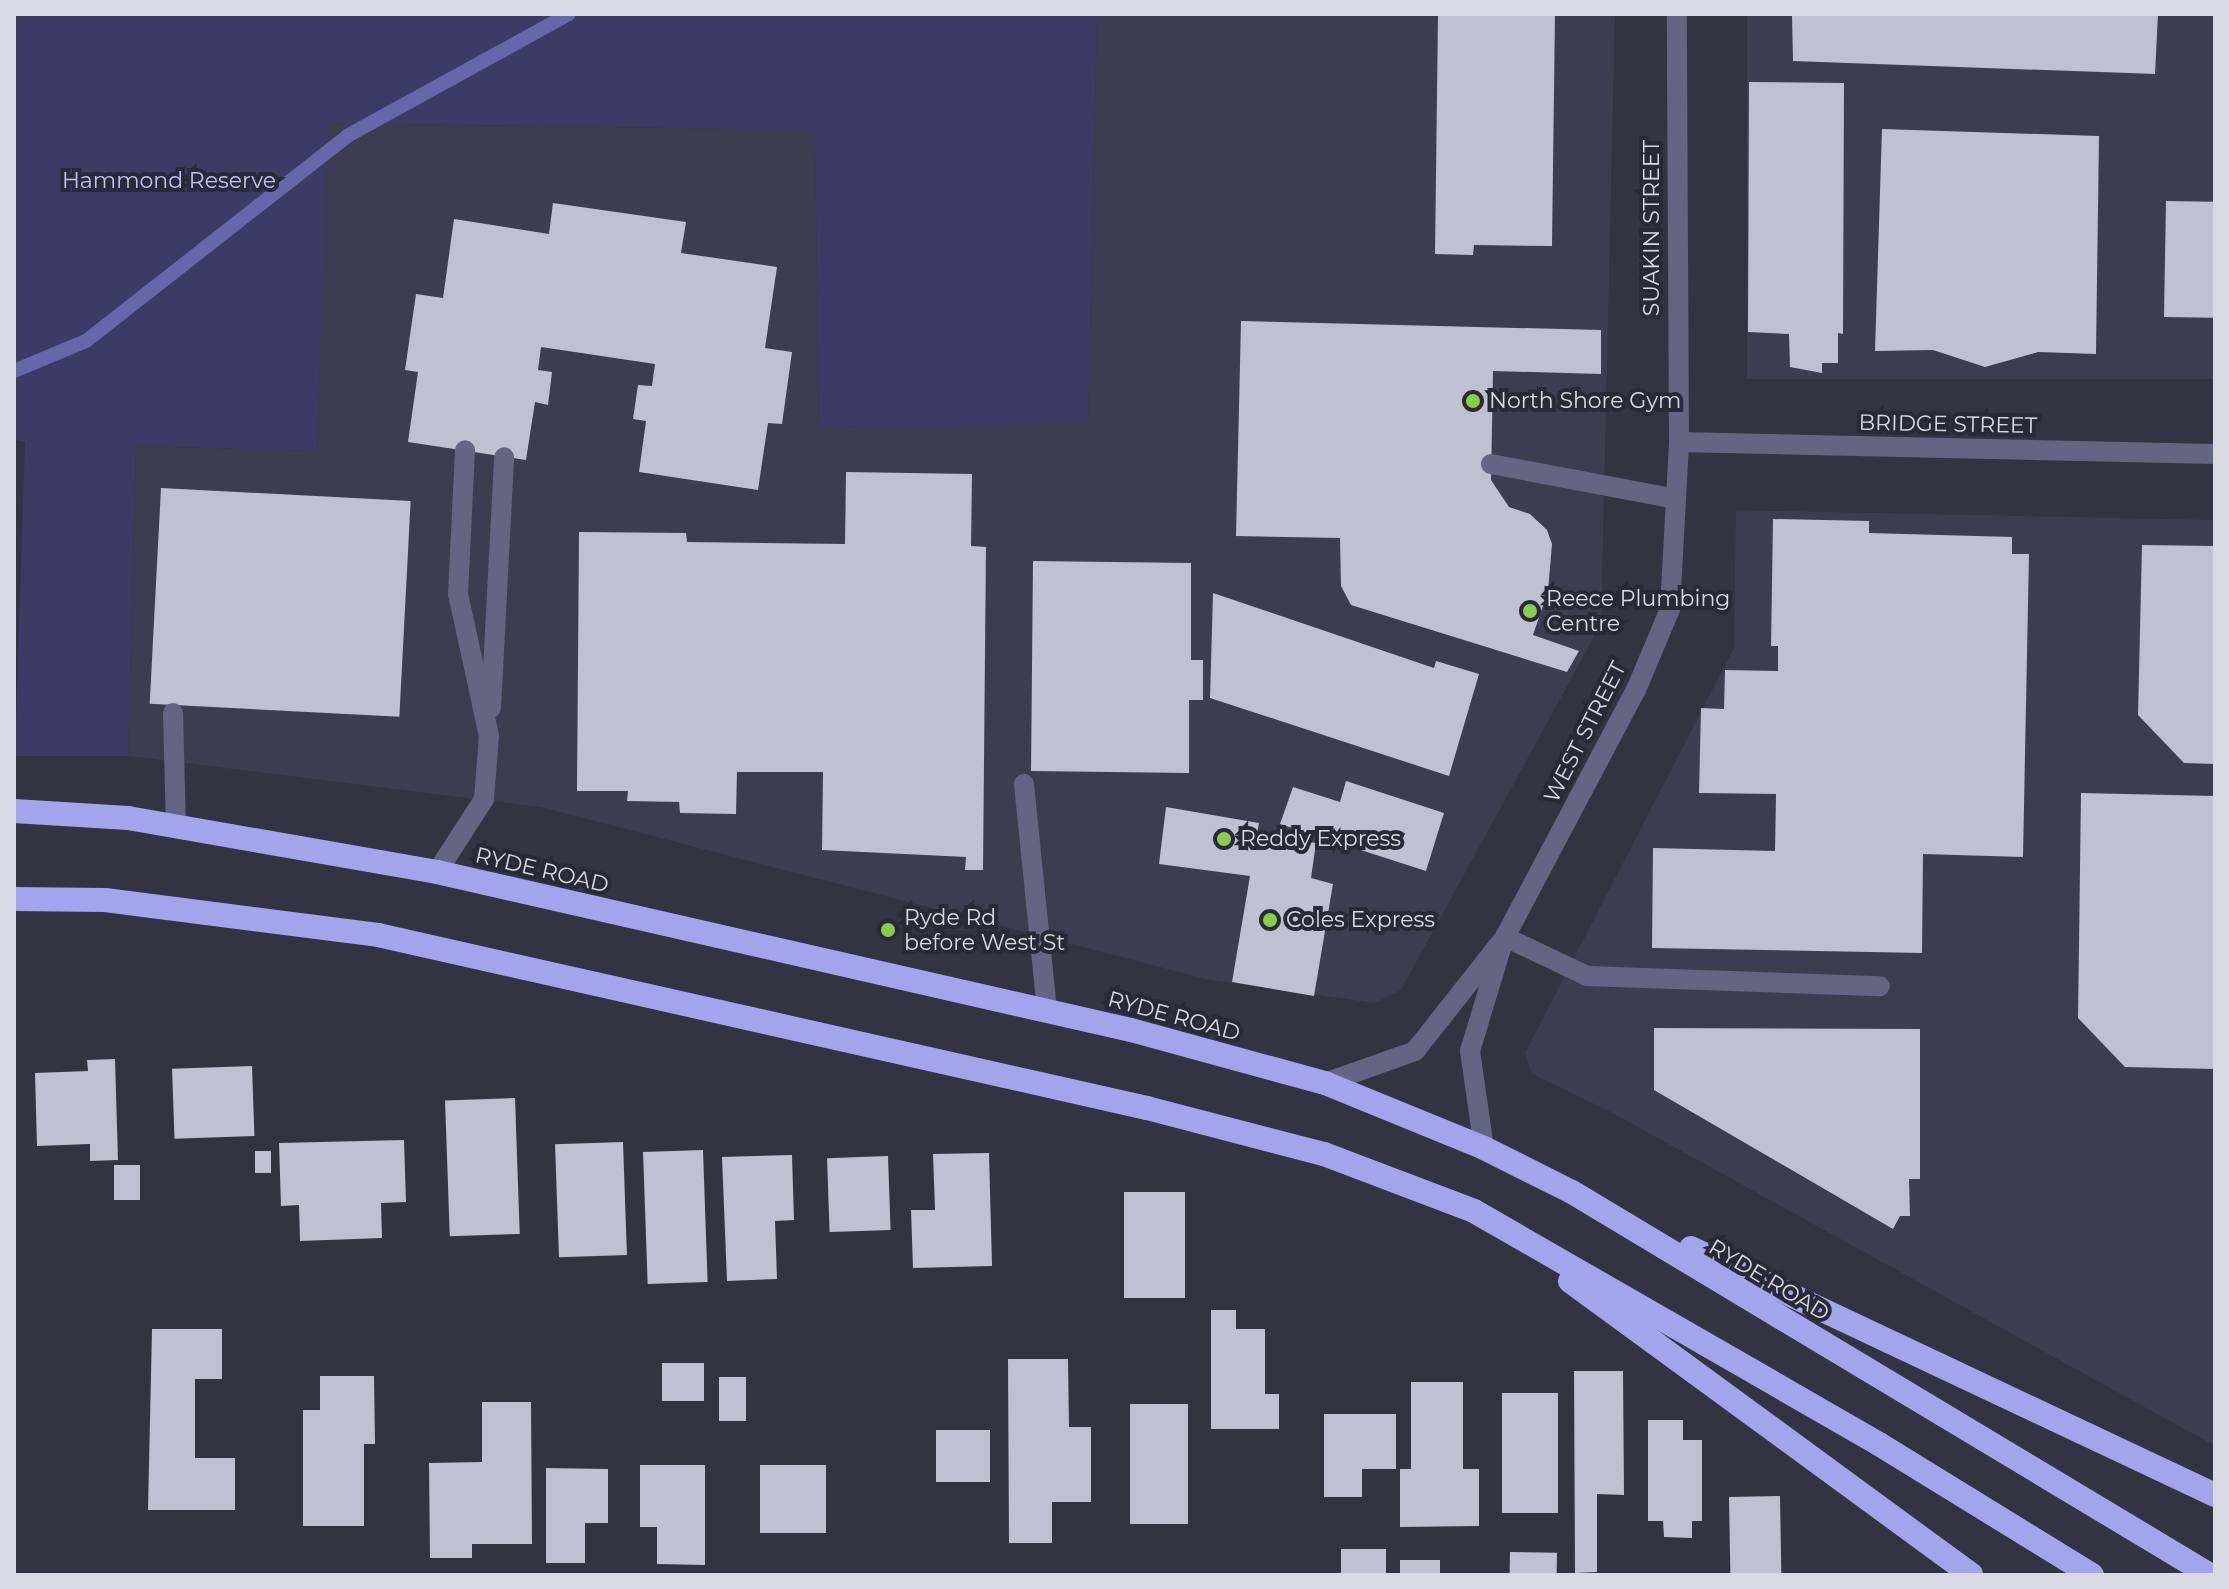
<!DOCTYPE html>
<html>
<head>
<meta charset="utf-8">
<style>
	body { margin:0 }
	#map { position:relative; width:2229px; height:1589px; overflow:hidden; background:#333441; font-family:Montserrat,sans-serif }
	div>[style] { position:absolute }
	[style*='--x'] { left:calc(var(--x)*1px); top:calc(var(--y)*1px); width:calc(var(--w)*1px); rotate:calc(var(--a)*1deg) }
	.built>* { inset:0; background:#3c3d50; transform-origin:0 0 }
	.green>* { inset:0; background:#3c3b66 }
	.stream>* { height:14px; margin:-7px; padding:0 7px; transform-origin:7px; border-radius:7px; background:#6666a8 }
	.building>* { inset:0; background:#bfc0d1; transform-origin:0 0 }
	.minor>* { height:20px; margin:-10px; padding:0 10px; transform-origin:10px; border-radius:10px; background:#646582 }
	.highway>* { height:24px; margin:-12px; padding:0 12px; transform-origin:12px; border-radius:12px; background:#a3a4eb }
	.dots>* { width:22px; height:22px; translate:-50% -50%; box-sizing:border-box; border:4px solid #292a37; border-radius:50% }
	span { translate:-50% -50%; white-space:nowrap; text-align:center; line-height:1.15; -webkit-text-stroke:8px #292a37; paint-order:stroke }
	.park-label { font-size:22px; color:#bfc1fa }
	.street-label { font-size:22px; color:#d8d9e2 }
	.poi-label { font-size:22px; color:#d8d9e2 }
	.left { translate:0 -50%; text-align:left }
	.frame { position:absolute; inset:0; border:16px solid #d8d9e2; pointer-events:none }
</style>
</head>
<body>
<div id="map">
	<div class="built">
		<i style="clip-path:polygon(1097px 14px,1615px 14px,1601px 624px,1401px 990px,1375px 1003px,1210px 980px,541px 807px,128px 756px,136px 446px,317px 451px,327px 123px,815px 130px,819px 427px,1088px 422px)"></i>
		<i style="left:1747px;top:14px;width:468px;height:365px"></i>
		<i style="clip-path:polygon(1736px 510px,2215px 520px,2215px 1446px,1609px 1111px,1532px 1074px,1525px 1053px,1734px 648px)"></i>
	</div>
	<div class="green">
		<i style="clip-path:polygon(14px 14px,1097px 14px,1088px 423px,819px 427px,815px 130px,328px 123px,317px 451px,136px 446px,128px 756px,15px 756px,25px 442px,14px 440px)"></i>
	</div>
	<div class="stream">
		<i style="--x:14;--y:371;--w:78;--a:-22.6"></i>
		<i style="--x:86;--y:341;--w:332;--a:-38.1"></i>
		<i style="--x:347;--y:136;--w:253;--a:-28.8"></i>
	</div>
	<div class="building">
		<i style="clip-path:polygon(1438px 14px,1555px 14px,1552px 246px,1474px 245px,1473px 255px,1435px 254px)"></i>
		<i style="clip-path:polygon(1792px 14px,2158px 14px,2155px 74px,1793px 61px)"></i>
		<i style="clip-path:polygon(1749px 82px,1844px 83px,1843px 334px,1838px 333px,1838px 363px,1822px 363px,1822px 373px,1790px 367px,1789px 334px,1748px 332px)"></i>
		<i style="clip-path:polygon(1882px 129px,2099px 136px,2096px 354px,2038px 352px,1985px 367px,1933px 350px,1875px 351px)"></i>
		<i style="left:2166px;top:201px;width:49px;height:116px;rotate:1deg"></i>
		<i style="clip-path:polygon(553px 203px,686px 222px,681px 253px,777px 267px,765px 348px,792px 352px,782px 424px,768px 423px,758px 490px,639px 472px,646px 421px,633px 419px,638px 385px,652px 386px,655px 364px,541px 347px,538px 370px,552px 372px,548px 405px,535px 402px,526px 460px,408px 442px,418px 372px,405px 370px,416px 294px,443px 298px,454px 219px,549px 234px)"></i>
		<i style="clip-path:polygon(1241px 321px,1601px 330px,1601px 374px,1493px 371px,1491px 480px,1509px 507px,1530px 514px,1547px 530px,1552px 544px,1548px 591px,1533px 635px,1579px 651px,1567px 672px,1351px 605px,1341px 586px,1340px 538px,1236px 536px)"></i>
		<i style="clip-path:polygon(846px 472px,972px 474px,971px 546px,986px 547px,983px 870px,965px 870px,966px 857px,822px 850px,823px 772px,737px 772px,736px 814px,680px 813px,679px 802px,627px 801px,628px 791px,577px 791px,579px 532px,686px 533px,687px 542px,845px 544px)"></i>
		<i style="left:161px;top:488px;width:250px;height:216px;rotate:3deg"></i>
		<i style="clip-path:polygon(1773px 519px,1869px 521px,1869px 533px,2012px 537px,2012px 554px,2029px 554px,2023px 857px,1923px 854px,1922px 953px,1652px 948px,1653px 848px,1775px 851px,1776px 794px,1699px 793px,1701px 708px,1724px 709px,1725px 670px,1778px 671px,1778px 646px,1771px 646px)"></i>
		<i style="clip-path:polygon(2142px 545px,2215px 546px,2215px 764px,2184px 763px,2138px 715px)"></i>
		<i style="clip-path:polygon(1033px 561px,1191px 563px,1191px 660px,1203px 660px,1203px 700px,1189px 700px,1189px 773px,1031px 771px)"></i>
		<i style="clip-path:polygon(1213px 593px,1434px 668px,1436px 661px,1479px 674px,1449px 776px,1210px 698px)"></i>
		<i style="clip-path:polygon(1346px 781px,1444px 813px,1426px 871px,1280px 824px,1293px 787px,1340px 802px)"></i>
		<i style="clip-path:polygon(2081px 793px,2215px 796px,2215px 1069px,2125px 1067px,2078px 1018px)"></i>
		<i style="clip-path:polygon(1166px 807px,1259px 823px,1257px 835px,1316px 843px,1311px 878px,1333px 884px,1314px 996px,1232px 982px,1250px 876px,1159px 864px)"></i>
		<i style="clip-path:polygon(1654px 1028px,1920px 1029px,1920px 1179px,1909px 1179px,1910px 1216px,1900px 1216px,1893px 1229px,1654px 1090px)"></i>
		<i style="clip-path:polygon(115px 1059px,118px 1160px,90px 1161px,90px 1144px,37px 1146px,35px 1073px,88px 1071px,87px 1060px)"></i>
		<i style="left:252px;top:1066px;width:70px;height:80px;rotate:88deg"></i>
		<i style="left:515px;top:1098px;width:136px;height:70px;rotate:88deg"></i>
		<i style="clip-path:polygon(404px 1140px,406px 1202px,381px 1203px,382px 1238px,300px 1241px,299px 1205px,281px 1206px,279px 1143px)"></i>
		<i style="left:623px;top:1142px;width:113px;height:68px;rotate:88deg"></i>
		<i style="left:703px;top:1150px;width:132px;height:60px;rotate:88deg"></i>
		<i style="left:255px;top:1151px;width:16px;height:22px"></i>
		<i style="clip-path:polygon(989px 1153px,992px 1266px,913px 1268px,911px 1210px,935px 1210px,933px 1154px)"></i>
		<i style="clip-path:polygon(792px 1155px,794px 1220px,775px 1221px,777px 1279px,727px 1281px,722px 1157px)"></i>
		<i style="left:888px;top:1156px;width:74px;height:61px;rotate:88deg"></i>
		<i style="left:140px;top:1165px;width:35px;height:26px;rotate:90deg"></i>
		<i style="left:1124px;top:1192px;width:61px;height:106px"></i>
		<i style="clip-path:polygon(1211px 1310px,1236px 1310px,1236px 1329px,1265px 1329px,1265px 1394px,1279px 1394px,1279px 1429px,1211px 1429px)"></i>
		<i style="clip-path:polygon(152px 1329px,222px 1329px,222px 1379px,195px 1379px,195px 1458px,235px 1458px,235px 1510px,148px 1510px)"></i>
		<i style="clip-path:polygon(1008px 1359px,1068px 1359px,1069px 1427px,1091px 1427px,1091px 1502px,1052px 1502px,1052px 1543px,1009px 1543px)"></i>
		<i style="left:662px;top:1363px;width:42px;height:38px"></i>
		<i style="clip-path:polygon(1574px 1371px,1623px 1371px,1624px 1495px,1597px 1494px,1597px 1572px,1575px 1573px)"></i>
		<i style="clip-path:polygon(320px 1376px,374px 1376px,375px 1444px,364px 1444px,364px 1526px,303px 1526px,303px 1410px,320px 1410px)"></i>
		<i style="left:719px;top:1377px;width:27px;height:44px"></i>
		<i style="clip-path:polygon(1411px 1382px,1463px 1382px,1463px 1469px,1479px 1469px,1479px 1526px,1400px 1527px,1400px 1469px,1411px 1469px)"></i>
		<i style="left:1558px;top:1393px;width:120px;height:56px;rotate:90deg"></i>
		<i style="clip-path:polygon(482px 1402px,531px 1402px,532px 1544px,472px 1544px,472px 1558px,430px 1558px,429px 1463px,482px 1462px)"></i>
		<i style="left:1130px;top:1404px;width:58px;height:120px"></i>
		<i style="clip-path:polygon(1324px 1414px,1396px 1414px,1396px 1469px,1362px 1469px,1362px 1497px,1324px 1497px)"></i>
		<i style="clip-path:polygon(1648px 1420px,1683px 1420px,1683px 1440px,1702px 1440px,1702px 1521px,1692px 1521px,1692px 1538px,1664px 1537px,1663px 1521px,1648px 1521px)"></i>
		<i style="left:936px;top:1430px;width:54px;height:52px"></i>
		<i style="clip-path:polygon(640px 1465px,705px 1465px,705px 1565px,657px 1564px,657px 1527px,640px 1527px)"></i>
		<i style="left:760px;top:1465px;width:66px;height:68px"></i>
		<i style="clip-path:polygon(546px 1468px,608px 1469px,608px 1523px,585px 1523px,585px 1563px,546px 1563px)"></i>
		<i style="left:1780px;top:1496px;width:79px;height:51px;rotate:89deg"></i>
		<i style="left:1341px;top:1549px;width:45px;height:26px"></i>
		<i style="left:1510px;top:1552px;width:47px;height:23px;rotate:1deg"></i>
		<i style="left:1400px;top:1560px;width:40px;height:15px"></i>
	</div>
	<div class="minor">
		<i style="--x:1679;--y:442;--w:536;--a:1.28"></i>
		<i style="--x:1491;--y:464;--w:188;--a:10.7"></i>
		<i style="--x:491;--y:708;--w:251;--a:-87"></i>
		<i style="--x:173;--y:713;--w:112;--a:88.5"></i>
		<i style="--x:1024;--y:784;--w:228;--a:84.2"></i>
		<i style="--x:437;--y:872;--w:87;--a:-57.2"></i>
		<i style="--x:484;--y:799;--w:63;--a:-85.5"></i>
		<i style="--x:489;--y:736;--w:145;--a:-102.3"></i>
		<i style="--x:458;--y:594;--w:144;--a:-87.2"></i>
		<i style="--x:1505;--y:937;--w:91;--a:25.4"></i>
		<i style="--x:1587;--y:976;--w:293;--a:2"></i>
		<i style="--x:1325;--y:1083;--w:96;--a:-19.6"></i>
		<i style="--x:1415;--y:1051;--w:145;--a:-51.7"></i>
		<i style="--x:1505;--y:937;--w:280;--a:-62.1"></i>
		<i style="--x:1636;--y:690;--w:88;--a:-67.2"></i>
		<i style="--x:1670;--y:609;--w:167;--a:-86.9"></i>
		<i style="--x:1679;--y:442;--w:428;--a:-90.3"></i>
		<i style="--x:1484;--y:1148;--w:98;--a:-98.2"></i>
		<i style="--x:1470;--y:1051;--w:108;--a:-73.2"></i>
	</div>
	<div class="highway">
		<i style="--x:14;--y:811;--w:114;--a:3.5"></i>
		<i style="--x:128;--y:818;--w:314;--a:9.9"></i>
		<i style="--x:437;--y:872;--w:712;--a:12.83"></i>
		<i style="--x:1131;--y:1030;--w:201;--a:15.3"></i>
		<i style="--x:1325;--y:1083;--w:172;--a:22.2"></i>
		<i style="--x:1484;--y:1148;--w:98;--a:26.6"></i>
		<i style="--x:1572;--y:1192;--w:744;--a:30.98"></i>
		<i style="--x:14;--y:899;--w:91;--a:0.6"></i>
		<i style="--x:105;--y:900;--w:275;--a:7.3"></i>
		<i style="--x:378;--y:935;--w:788;--a:12.68"></i>
		<i style="--x:1147;--y:1108;--w:183;--a:14.6"></i>
		<i style="--x:1324;--y:1154;--w:160;--a:20.8"></i>
		<i style="--x:1474;--y:1211;--w:467;--a:29.9"></i>
		<i style="--x:1879;--y:1444;--w:250;--a:31.6"></i>
		<i style="--x:1691;--y:1248;--w:579;--a:25.24"></i>
		<i style="--x:1570;--y:1281;--w:497;--a:36.2"></i>
	</div>
	<div class="dots">
		<i style="left:1473px;top:401px;background:#88cf49"></i>
		<i style="left:1530px;top:611px;background:#88cf49"></i>
		<i style="left:1224px;top:839px;background:#88cf49"></i>
		<i style="left:1270px;top:920px;background:#88cf49"></i>
		<i style="left:888px;top:930px;background:#88cf49"></i>
	</div>
	<div class="park-label">
		<span style="left:169px;top:181px">Hammond Reserve</span>
	</div>
	<div class="street-label">
		<span style="left:1652px;top:228px;rotate:-90deg">SUAKIN STREET</span>
		<span style="left:1948px;top:424px;rotate:1deg">BRIDGE STREET</span>
		<span style="left:1585px;top:732px;rotate:-63deg">WEST STREET</span>
		<span style="left:542px;top:870px;rotate:13deg">RYDE ROAD</span>
		<span style="left:1174px;top:1016px;rotate:15deg">RYDE ROAD</span>
		<span style="left:1769px;top:1280px;rotate:31deg">RYDE ROAD</span>
	</div>
	<div class="poi-label">
		<span class="left" style="left:1489px;top:401px">North Shore Gym</span>
		<span class="left" style="left:1546px;top:611px">Reece Plumbing<br>Centre</span>
		<span class="left" style="left:1240px;top:839px">Reddy Express</span>
		<span class="left" style="left:904px;top:930px">Ryde Rd<br>before West St</span>
		<span class="left" style="left:1286px;top:920px">Coles Express</span>
	</div>
	<div class="frame"></div>
</div>
</body>
</html>
